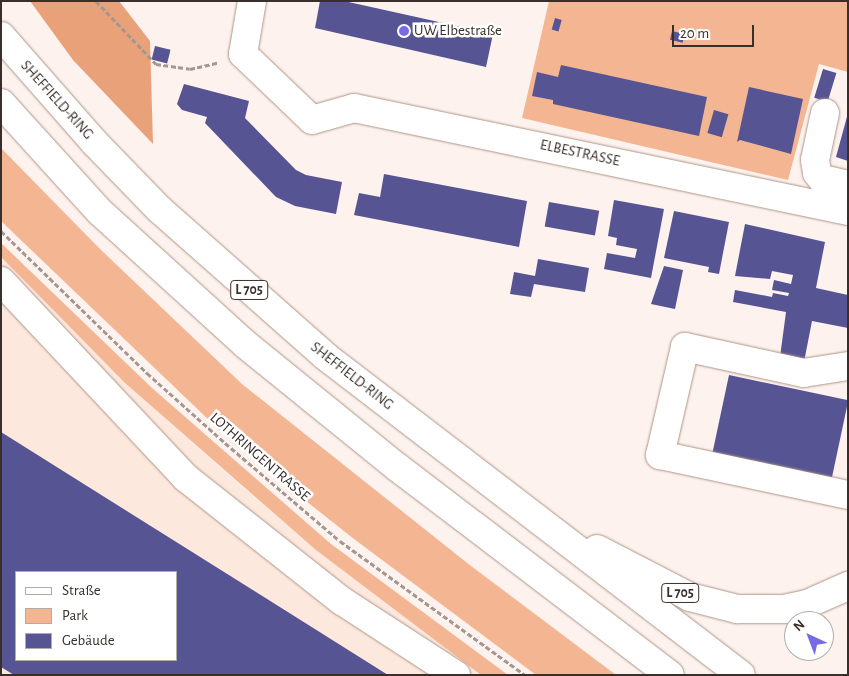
<!DOCTYPE html>
<html>
<head>
<meta charset="utf-8">
<style>
	body { margin:0 }
	#map { position:relative; width:849px; height:676px; overflow:hidden; background:#fdf2ed; font-family:"Alegreya Sans",sans-serif }
	div>[style] { position:absolute }
	[style*='--x'] { left:calc(var(--x)*1px); top:calc(var(--y)*1px); width:calc(var(--w)*1px); rotate:calc(var(--a)*1deg) }
	.built>* { inset:0; background:#fde8dd }
	.green>* { inset:0; background:#f4b692 }
	.forest>* { inset:0; background:#e8a178 }
	.building>* { inset:0; background:#575494; transform-origin:0 0 }
	.path>* { height:3px; margin-top:-1.5px; transform-origin:0; background:repeating-linear-gradient(90deg,#a29792 0 5px,transparent 0 7.5px) }
	.roads { filter:drop-shadow(0 0 1px #ae9588) drop-shadow(0 0 1px #ae9588) }
	.minor>* { height:28px; margin:-14px; padding:0 14px; transform-origin:14px; border-radius:14px; background:#fff }
	.highway>* { height:28px; margin:-14px; padding:0 14px; transform-origin:14px; border-radius:14px; background:#fff }
	.dots>* { width:14px; height:14px; translate:-50% -50%; box-sizing:border-box; border:2px solid #fff; border-radius:50% }
	span { translate:-50% -50%; white-space:nowrap; text-align:center; line-height:1.15; -webkit-text-stroke:5px #fff; paint-order:stroke }
	.shield-label span { padding:1px 4px; background:#fff; border:1px solid; border-radius:4px; -webkit-text-stroke-width:0 }
	.shield-label { font-size:14px; color:#392f2a; font-weight:700 }
	.poi-label { font-size:15px; color:#392f2a }
	.left { translate:0 -50%; text-align:left }
	.street-label { font-size:15px; color:#392f2a }
	.frame { position:absolute; inset:0; border:2px solid #392f2a; pointer-events:none }
	.legend { position:absolute; left:15px; top:571px; width:162px; height:90px; box-sizing:border-box; background:#fff; border:1px solid #b0acaa; margin:0; padding:6px 9px; list-style:none; font-size:15px; color:#392f2a }
	.legend li { display:flex; align-items:center; gap:10px; height:25px }
	.legend b { width:25px; border:1px solid #b0acaa }
	.north { position:absolute; left:784px; top:611px; width:50px; height:50px; box-sizing:border-box; background:#fff; border:1px solid #b0acaa; border-radius:50%; rotate:317deg; font-size:14px; font-weight:700; line-height:20px; text-align:center; color:#392f2a }
	.north::after { content:''; display:block; margin:auto; width:18px; height:22px; background:#766ae5; clip-path:polygon(50% 0,100% 100%,50% 72%,0 100%) }
	.scale { position:absolute; left:672px; top:25px; width:82px; height:22px; box-sizing:border-box; border:2px solid #392f2a; border-top:0; padding-left:6px; font-size:15px; line-height:18px; white-space:nowrap; color:#392f2a; -webkit-text-stroke:4px #fff; paint-order:stroke }
</style>
</head>
<body>
<div id="map">
	<div class="built">
		<i style="clip-path:polygon(evenodd,1px 257px,125px 383px,223px 470px,316px 550px,481px 675px,1px 675px,1px 257px,16px 572px,176px 572px,176px 660px,16px 660px,16px 572px)"></i>
	</div>
	<div class="green">
		<i style="clip-path:polygon(549px 1px,848px 1px,848px 72px,819px 64px,788px 180px,522px 118px)"></i>
		<i style="clip-path:polygon(1px 148px,100px 249px,242px 384px,471px 566px,616px 675px,536px 675px,354px 539px,234px 444px,1px 221px)"></i>
		<i style="clip-path:polygon(1px 243px,152px 388px,331px 544px,508px 675px,481px 675px,316px 550px,125px 383px,1px 257px)"></i>
	</div>
	<div class="forest">
		<i style="clip-path:polygon(30px 1px,119px 1px,150px 41px,153px 144px,73px 60px)"></i>
	</div>
	<div class="building">
		<i style="clip-path:polygon(320px 1px,344px 1px,493px 34px,486px 67px,315px 28px)"></i>
		<i style="left:555px;top:18px;width:7px;height:12px;rotate:16deg"></i>
		<i style="left:672px;top:31px;width:13px;height:9px;rotate:13deg"></i>
		<i style="left:155px;top:46px;width:16px;height:14px;rotate:14deg"></i>
		<i style="clip-path:polygon(561px 65px,707px 97px,699px 136px,553px 104px,553px 100px,532px 96px,537px 72px,558px 77px)"></i>
		<i style="left:823px;top:69px;width:14px;height:30px;rotate:17deg"></i>
		<i style="clip-path:polygon(184px 84px,249px 101px,245px 118px,296px 170px,306px 175px,342px 182px,336px 214px,295px 206px,276px 197px,205px 123px,207px 117px,182px 110px,177px 104px)"></i>
		<i style="clip-path:polygon(749px 87px,803px 99px,791px 154px,740px 140px,737px 142px)"></i>
		<i style="left:714px;top:110px;width:15px;height:24px;rotate:16deg"></i>
		<i style="clip-path:polygon(848px 113px,848px 161px,836px 157px)"></i>
		<i style="clip-path:polygon(384px 174px,527px 201px,519px 247px,354px 215px,359px 193px,380px 197px)"></i>
		<i style="clip-path:polygon(614px 200px,664px 209px,651px 278px,604px 269px,607px 253px,635px 258px,637px 249px,616px 245px,617px 238px,608px 236px)"></i>
		<i style="left:549px;top:202px;width:51px;height:25px;rotate:10deg"></i>
		<i style="clip-path:polygon(674px 211px,729px 222px,719px 274px,708px 272px,709px 267px,664px 258px)"></i>
		<i style="clip-path:polygon(745px 224px,825px 242px,816px 288px,848px 295px,848px 328px,812px 321px,804px 362px,780px 357px,786px 312px,733px 302px,735px 290px,772px 297px,773px 293px,788px 296px,789px 293px,772px 290px,774px 280px,791px 284px,793px 275px,772px 271px,770px 279px,735px 276px)"></i>
		<i style="clip-path:polygon(538px 259px,589px 268px,585px 292px,534px 284px,531px 297px,510px 294px,514px 272px,535px 276px)"></i>
		<i style="clip-path:polygon(664px 266px,683px 270px,675px 309px,651px 304px)"></i>
		<i style="left:729px;top:375px;width:122px;height:85px;rotate:12deg"></i>
		<i style="clip-path:polygon(evenodd,1px 432px,388px 675px,14px 675px,1px 667px,1px 432px,16px 572px,176px 572px,176px 660px,16px 660px,16px 572px)"></i>
	</div>
	<div class="path">
		<i style="--x:96;--y:1;--w:87;--a:46.4"></i>
		<i style="--x:156;--y:64;--w:34;--a:8"></i>
		<i style="--x:190;--y:69;--w:28;--a:-13"></i>
		<i style="--x:1;--y:231;--w:204;--a:44.2"></i>
		<i style="--x:147;--y:373;--w:113;--a:41.8"></i>
		<i style="--x:231;--y:448;--w:143;--a:40.5"></i>
		<i style="--x:340;--y:541;--w:228;--a:35.9"></i>
	</div>
	<div class="roads">
		<div class="minor">
			<i style="--x:252;--y:1;--w:54;--a:99.6"></i>
			<i style="--x:243;--y:54;--w:95;--a:43.7"></i>
			<i style="--x:312;--y:120;--w:44;--a:-15.9"></i>
			<i style="--x:354;--y:108;--w:505;--a:11.78"></i>
			<i style="--x:825;--y:113;--w:48;--a:102"></i>
			<i style="--x:815;--y:160;--w:13;--a:81"></i>
			<i style="--x:817;--y:173;--w:8;--a:50"></i>
			<i style="--x:822;--y:179;--w:27;--a:13"></i>
			<i style="--x:1;--y:281;--w:270;--a:46.8"></i>
			<i style="--x:186;--y:478;--w:199;--a:38.3"></i>
			<i style="--x:342;--y:601;--w:136;--a:33"></i>
			<i style="--x:848;--y:366;--w:45;--a:171"></i>
			<i style="--x:804;--y:373;--w:122;--a:-167.7"></i>
			<i style="--x:685;--y:347;--w:111;--a:103"></i>
			<i style="--x:660;--y:455;--w:192;--a:12"></i>
		</div>
		<div class="highway">
			<i style="--x:1;--y:36;--w:141;--a:48.7"></i>
			<i style="--x:94;--y:142;--w:93;--a:45.9"></i>
			<i style="--x:159;--y:209;--w:222;--a:41.5"></i>
			<i style="--x:325;--y:356;--w:524;--a:37.48"></i>
			<i style="--x:1;--y:103;--w:147;--a:47.8"></i>
			<i style="--x:100;--y:212;--w:196;--a:42.3"></i>
			<i style="--x:245;--y:344;--w:196;--a:39"></i>
			<i style="--x:397;--y:467;--w:343;--a:37.3"></i>
			<i style="--x:597;--y:549;--w:105;--a:27.3"></i>
			<i style="--x:690;--y:597;--w:49;--a:14.3"></i>
			<i style="--x:737;--y:609;--w:47;--a:0"></i>
			<i style="--x:784;--y:609;--w:24;--a:-12"></i>
			<i style="--x:807;--y:604;--w:45;--a:-23.7"></i>
		</div>
	</div>
	<div class="dots">
		<i style="left:404px;top:31px;background:#766ae5"></i>
	</div>
	<div class="shield-label">
		<span style="left:249px;top:290px">L 705</span>
		<span style="left:680px;top:593px">L 705</span>
	</div>
	<div class="poi-label">
		<span class="left" style="left:414px;top:31px">UW Elbestraße</span>
	</div>
	<div class="street-label">
		<span style="left:57px;top:100px;rotate:48deg">SHEFFIELD-RING</span>
		<span style="left:580px;top:153px;rotate:12deg">ELBESTRASSE</span>
		<span style="left:352px;top:376px;rotate:38deg">SHEFFIELD-RING</span>
		<span style="left:260px;top:457px;rotate:41deg">LOTHRINGENTRASSE</span>
	</div>
	<div class="frame"></div>
	<ul class="legend">
	<li><b style="height:6px;background:#fff"></b>Straße</li>
	<li><b style="height:14px;background:#f4b692"></b>Park</li>
	<li><b style="height:14px;background:#575494"></b>Gebäude</li>
	</ul>
	<div class="north">N</div>
	<div class="scale">20 m</div>
</div>
</body>
</html>
